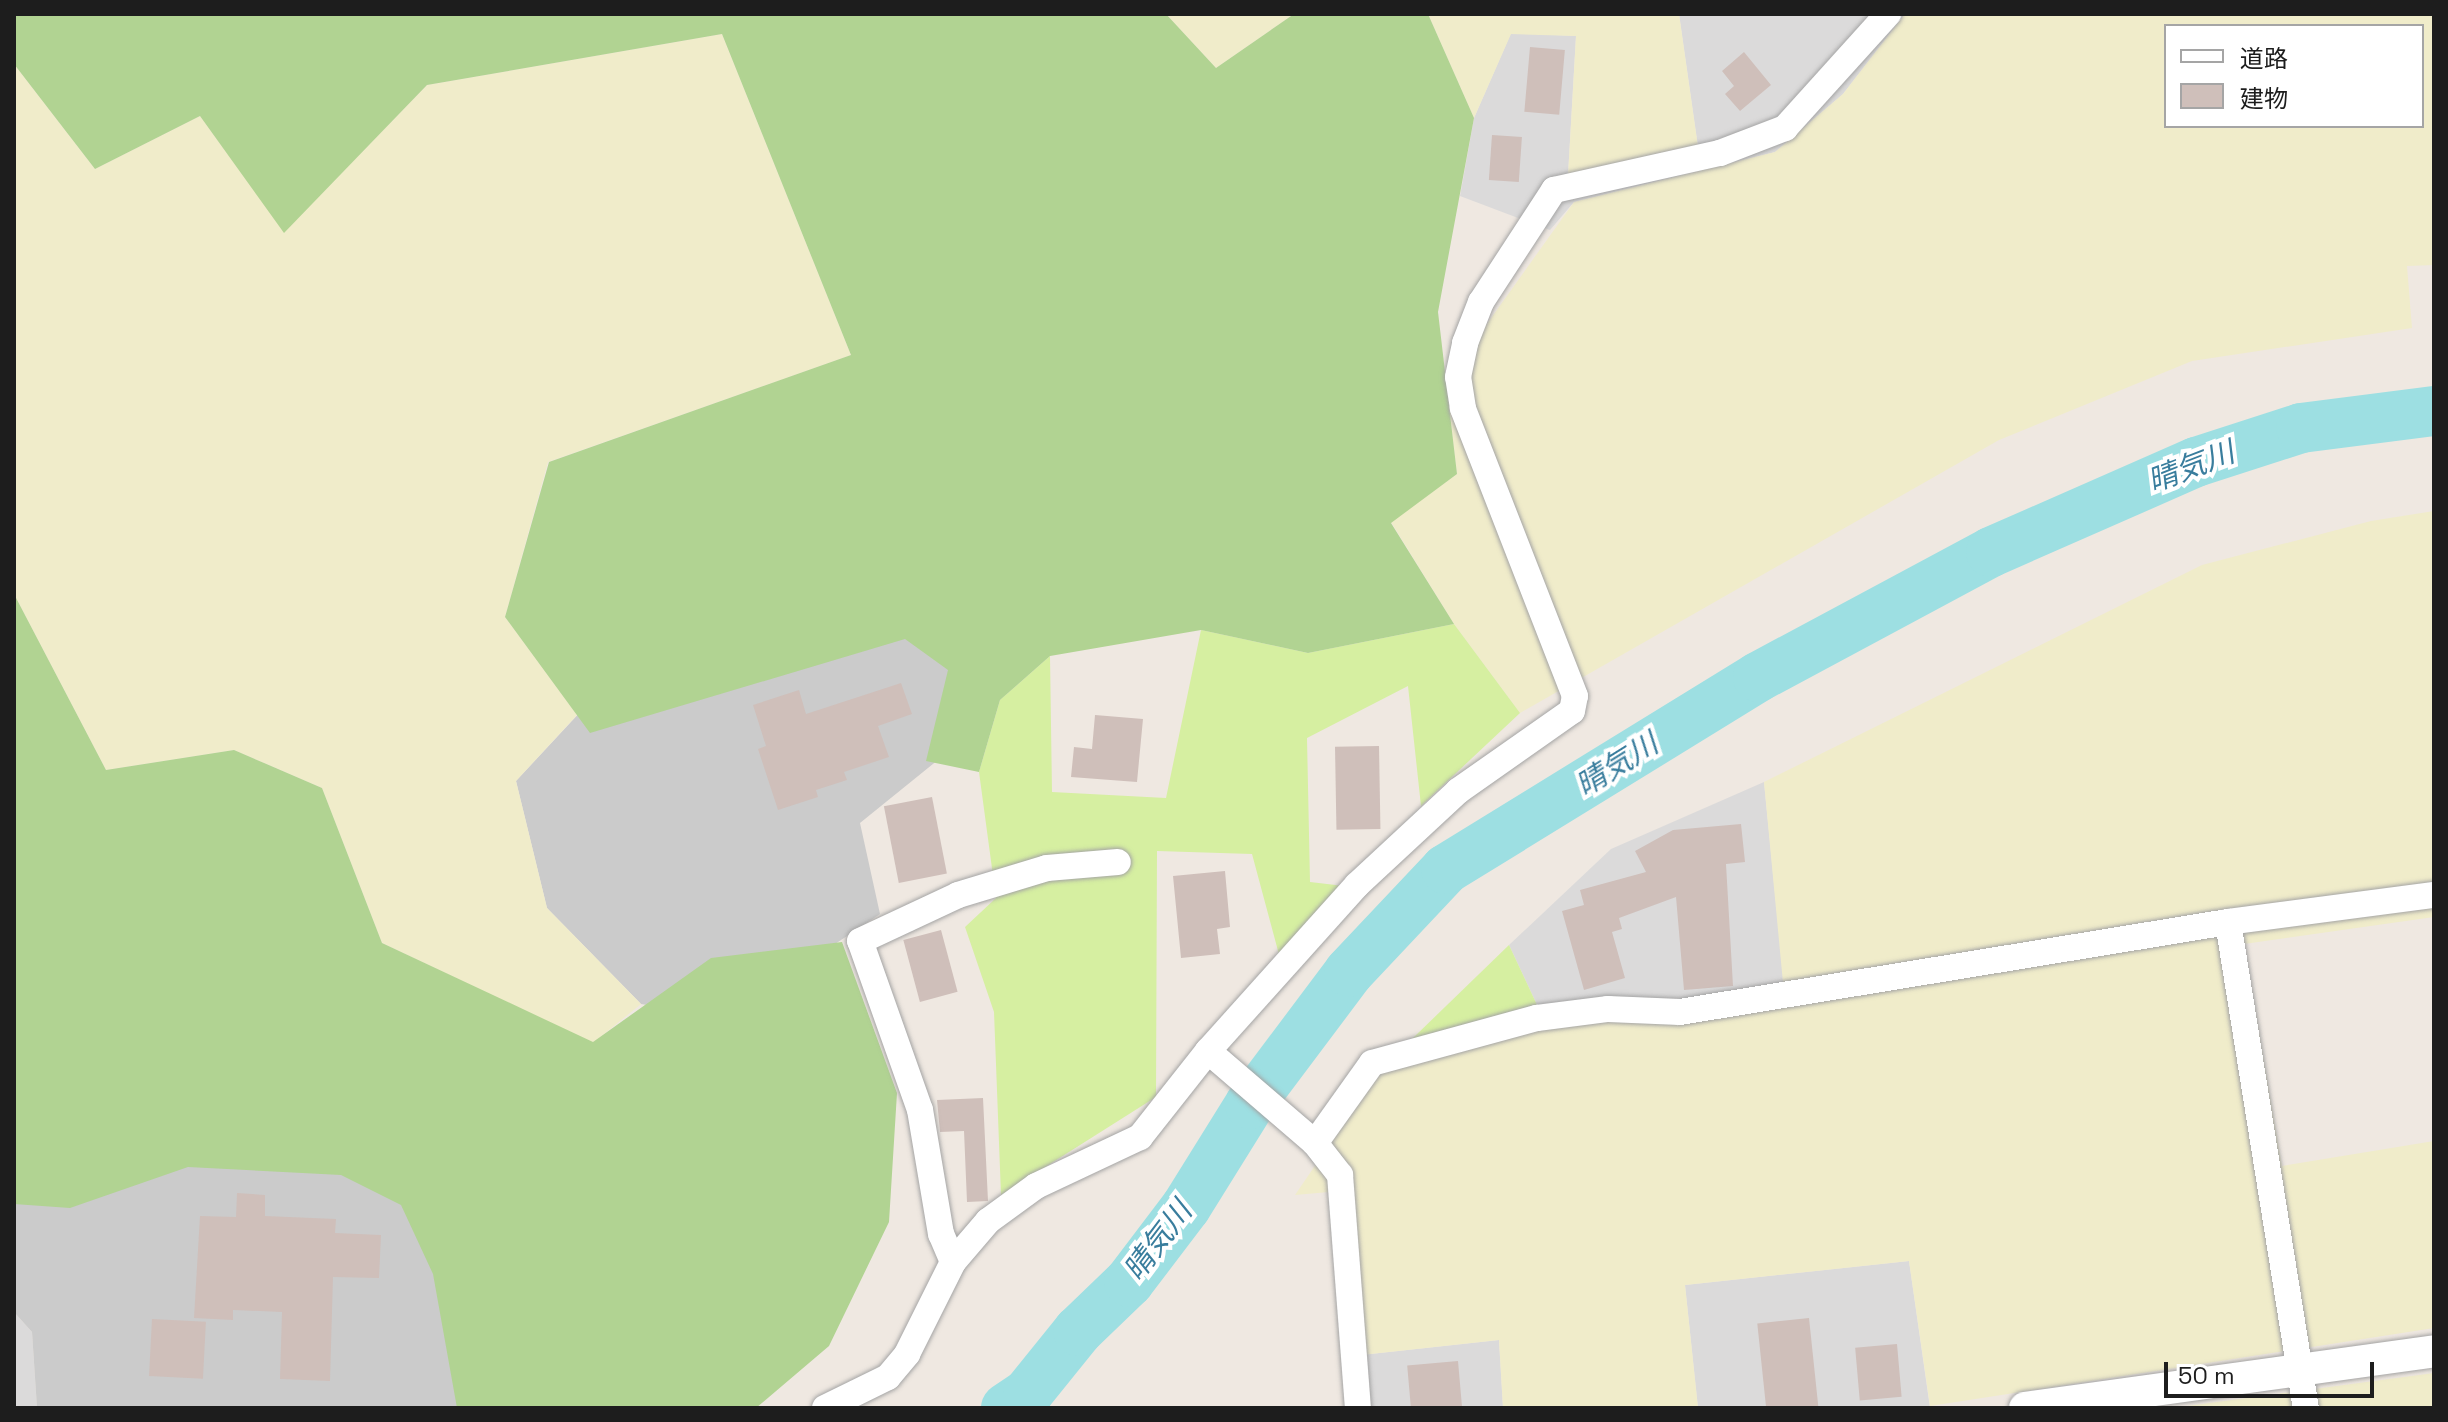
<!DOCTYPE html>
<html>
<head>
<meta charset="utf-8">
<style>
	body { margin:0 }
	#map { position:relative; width:2448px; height:1422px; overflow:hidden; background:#efe8e1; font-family:"Space Grotesk","Noto Sans JP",sans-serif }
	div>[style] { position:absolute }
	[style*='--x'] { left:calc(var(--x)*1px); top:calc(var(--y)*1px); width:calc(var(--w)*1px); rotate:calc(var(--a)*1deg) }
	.residential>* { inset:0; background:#dbdada }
	.religious>* { inset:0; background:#cbcbcb }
	.farmland>* { inset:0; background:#f0ecca }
	.grass>* { inset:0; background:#d6efa1 }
	.forest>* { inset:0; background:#b1d392 }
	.river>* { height:50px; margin:-25px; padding:0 25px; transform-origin:25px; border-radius:25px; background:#9ddfe2 }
	.building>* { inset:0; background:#cfbfba; transform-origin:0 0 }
	.roads { filter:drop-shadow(0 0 2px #a4a4a4) drop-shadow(0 0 2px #a4a4a4) }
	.minor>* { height:26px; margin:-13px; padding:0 13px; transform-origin:13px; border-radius:13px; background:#fff }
	.tertiary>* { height:32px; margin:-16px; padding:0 16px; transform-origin:16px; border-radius:16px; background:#fff }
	span { translate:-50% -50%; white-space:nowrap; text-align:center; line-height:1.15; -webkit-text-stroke:8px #fff; paint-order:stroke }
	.water-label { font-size:30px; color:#397d9d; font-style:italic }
	.frame { position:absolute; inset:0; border:16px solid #1d1d1d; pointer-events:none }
	.legend { position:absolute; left:2164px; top:24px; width:260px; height:104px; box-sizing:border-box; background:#fff; border:2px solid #a5a5a5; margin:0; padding:10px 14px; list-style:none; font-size:24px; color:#1d1d1d }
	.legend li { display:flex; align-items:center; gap:16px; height:40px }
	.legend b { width:40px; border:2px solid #a5a5a5 }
	.scale { position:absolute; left:2164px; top:1362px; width:210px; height:36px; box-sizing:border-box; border:4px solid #1d1d1d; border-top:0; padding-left:10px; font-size:24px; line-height:28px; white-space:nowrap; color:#1d1d1d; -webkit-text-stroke:6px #fff; paint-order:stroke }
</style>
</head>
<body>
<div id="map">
	<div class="residential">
		<i style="clip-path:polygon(1679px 14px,1905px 14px,1843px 94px,1775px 152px,1574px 202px,1550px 230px,1460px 196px,1474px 118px,1511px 33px,1576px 36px,1568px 175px,1698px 147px)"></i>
		<i style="clip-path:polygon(1764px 782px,1786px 1004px,1545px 1022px,1509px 945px,1611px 849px)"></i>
		<i style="clip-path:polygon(1909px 1261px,1930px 1408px,1698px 1408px,1685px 1285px)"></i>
		<i style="clip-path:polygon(14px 1312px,32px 1332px,37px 1408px,14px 1408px)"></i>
		<i style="clip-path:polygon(1499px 1340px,1503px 1408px,1347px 1408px,1343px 1357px)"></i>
	</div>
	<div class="religious">
		<i style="clip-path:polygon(665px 621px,972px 643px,949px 751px,860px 823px,880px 914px,724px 1018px,641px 1004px,547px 908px,516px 781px)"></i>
		<i style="clip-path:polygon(206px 1141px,374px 1151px,452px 1234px,460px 1408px,37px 1408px,32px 1332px,14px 1312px,14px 1179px)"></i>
	</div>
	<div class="farmland">
		<i style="clip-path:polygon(1166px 14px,1294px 14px,1216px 68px)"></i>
		<i style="clip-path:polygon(1428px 14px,1679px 14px,1698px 147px,1568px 176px,1576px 36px,1511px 34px,1474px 118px)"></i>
		<i style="clip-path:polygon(evenodd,1905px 14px,2434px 14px,2434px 265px,2407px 266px,2412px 328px,2192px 361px,1999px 440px,1520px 713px,1454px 624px,1391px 522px,1457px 474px,1446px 381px,1574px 202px,1775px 152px,1843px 94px,1905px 14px,2166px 26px,2422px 26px,2422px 126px,2166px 126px,2166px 26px)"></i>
		<i style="clip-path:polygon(722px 34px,851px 355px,548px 462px,505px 617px,577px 715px,516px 781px,547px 908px,641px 1004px,593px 1043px,382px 943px,322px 788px,234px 750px,106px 770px,14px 594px,14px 64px,95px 169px,200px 116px,284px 232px,427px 85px)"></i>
		<i style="clip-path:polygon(2434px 511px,2434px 917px,2244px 944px,2282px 1166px,2434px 1141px,2434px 1328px,1930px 1406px,1909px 1261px,1685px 1285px,1698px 1408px,1503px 1408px,1499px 1340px,1343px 1357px,1329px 1192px,1295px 1195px,1381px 1069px,1545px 1022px,1785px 1004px,1764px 782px,2202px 565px,2371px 521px)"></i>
		<i style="clip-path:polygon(2434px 1373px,2434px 1408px,2172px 1408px)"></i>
	</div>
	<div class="grass">
		<i style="clip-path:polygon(1454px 624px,1520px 713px,1421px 806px,1408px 686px,1307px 738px,1310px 882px,1344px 886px,1281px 962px,1252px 854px,1157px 851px,1156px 1097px,1001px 1195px,994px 1012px,965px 927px,996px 898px,979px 772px,1000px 700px,1050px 656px,1052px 792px,1166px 798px,1201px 630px,1308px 653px)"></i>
		<i style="clip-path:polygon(1509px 945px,1545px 1022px,1381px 1069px)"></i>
	</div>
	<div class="forest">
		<i style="clip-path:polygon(14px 14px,1166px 14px,1216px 68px,1294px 14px,1428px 14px,1474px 118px,1438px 312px,1457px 474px,1391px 523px,1454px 624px,1308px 653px,1201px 630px,1050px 656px,1000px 700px,979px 772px,926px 761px,948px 670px,905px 639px,590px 733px,505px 617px,549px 462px,851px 355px,722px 34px,427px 85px,284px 233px,200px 116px,95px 169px,14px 64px)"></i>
		<i style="clip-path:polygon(14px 594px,106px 770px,234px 750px,322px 788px,382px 943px,593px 1042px,711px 958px,842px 942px,897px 1093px,889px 1222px,829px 1346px,756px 1408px,457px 1408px,433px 1274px,401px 1205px,341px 1175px,188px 1167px,70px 1208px,14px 1204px)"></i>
	</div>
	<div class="river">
		<i style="--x:1006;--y:1408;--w:27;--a:-34"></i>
		<i style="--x:1028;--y:1393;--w:80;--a:-51.1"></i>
		<i style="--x:1078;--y:1331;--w:71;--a:-43.9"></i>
		<i style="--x:1129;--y:1282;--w:94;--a:-52.8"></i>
		<i style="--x:1186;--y:1207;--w:121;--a:-58.1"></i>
		<i style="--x:1250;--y:1104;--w:165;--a:-53.1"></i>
		<i style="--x:1349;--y:972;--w:141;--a:-46.7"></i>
		<i style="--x:1446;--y:869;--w:366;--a:-31.6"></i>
		<i style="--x:1758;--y:677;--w:264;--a:-28.2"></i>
		<i style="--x:1991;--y:552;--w:224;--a:-23.7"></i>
		<i style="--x:2196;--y:462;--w:110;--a:-17.9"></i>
		<i style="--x:2301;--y:428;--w:134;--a:-7.3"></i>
	</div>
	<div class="building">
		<i style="left:1530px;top:47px;width:35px;height:65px;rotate:5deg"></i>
		<i style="clip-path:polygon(1744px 52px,1771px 85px,1740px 111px,1725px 94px,1734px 86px,1722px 71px)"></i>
		<i style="left:1492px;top:135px;width:30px;height:45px;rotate:4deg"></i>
		<i style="clip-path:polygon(901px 683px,912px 714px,878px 726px,889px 757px,844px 772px,847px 780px,816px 790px,818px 797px,778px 810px,758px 749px,766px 746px,753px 705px,799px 690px,806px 714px)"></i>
		<i style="clip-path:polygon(1095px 715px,1143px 719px,1137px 782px,1071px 777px,1074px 747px,1092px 749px)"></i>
		<i style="left:1379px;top:746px;width:83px;height:44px;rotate:89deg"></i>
		<i style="left:932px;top:797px;width:78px;height:49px;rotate:79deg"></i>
		<i style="clip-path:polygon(1741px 824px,1745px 862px,1726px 864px,1733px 986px,1684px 990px,1676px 897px,1619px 918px,1622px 929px,1612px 932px,1625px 978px,1584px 990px,1562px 911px,1584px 905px,1580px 890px,1646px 872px,1635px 851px,1673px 830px)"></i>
		<i style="clip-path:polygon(1225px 871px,1230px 927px,1217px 929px,1220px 954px,1181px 958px,1173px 876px)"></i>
		<i style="left:941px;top:930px;width:64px;height:39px;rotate:75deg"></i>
		<i style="clip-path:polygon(983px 1098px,988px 1201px,967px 1202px,964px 1131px,940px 1132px,937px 1100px)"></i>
		<i style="clip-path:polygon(237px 1193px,265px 1195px,265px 1216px,336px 1219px,335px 1233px,381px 1235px,379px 1278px,333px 1277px,330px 1381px,280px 1379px,282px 1312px,233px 1310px,233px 1320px,194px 1318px,200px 1216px,236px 1217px)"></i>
		<i style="left:1809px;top:1318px;width:90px;height:52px;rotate:84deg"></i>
		<i style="left:152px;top:1319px;width:54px;height:57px;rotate:3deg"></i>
		<i style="left:1897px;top:1344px;width:53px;height:42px;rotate:85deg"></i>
		<i style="left:1458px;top:1361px;width:47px;height:51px;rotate:85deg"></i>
	</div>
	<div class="roads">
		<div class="minor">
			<i style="--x:2228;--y:922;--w:492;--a:80.9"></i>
			<i style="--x:1208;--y:1051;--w:141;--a:40.7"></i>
			<i style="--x:1315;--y:1143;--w:41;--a:52"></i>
			<i style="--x:1340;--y:1175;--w:234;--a:85.6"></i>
			<i style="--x:1315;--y:1143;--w:98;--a:-54.5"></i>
			<i style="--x:1372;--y:1063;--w:171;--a:-15.3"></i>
			<i style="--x:1537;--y:1018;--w:72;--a:-7.2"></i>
			<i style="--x:1608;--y:1009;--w:72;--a:2.4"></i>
			<i style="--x:1680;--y:1012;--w:555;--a:-9.33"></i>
			<i style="--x:2228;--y:922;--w:208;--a:-7.5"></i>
			<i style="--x:953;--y:1262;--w:30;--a:-113"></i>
			<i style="--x:941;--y:1234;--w:126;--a:-99.6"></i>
			<i style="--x:920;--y:1110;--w:179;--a:-109.5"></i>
			<i style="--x:860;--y:941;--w:108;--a:-25.1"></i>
			<i style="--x:958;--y:895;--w:93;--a:-16.9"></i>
			<i style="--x:1047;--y:868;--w:71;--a:-4.8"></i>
			<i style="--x:825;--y:1408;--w:70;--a:-26.2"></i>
			<i style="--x:888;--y:1377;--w:30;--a:-50"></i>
			<i style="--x:907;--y:1354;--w:103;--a:-63.4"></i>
			<i style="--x:953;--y:1262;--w:54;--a:-49.5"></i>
			<i style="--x:988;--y:1221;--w:59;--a:-36.1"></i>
			<i style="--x:1036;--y:1186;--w:115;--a:-25.2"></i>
			<i style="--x:1140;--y:1137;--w:110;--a:-51.7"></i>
			<i style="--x:1208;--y:1051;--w:223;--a:-48.1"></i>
			<i style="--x:1357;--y:885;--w:138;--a:-42.9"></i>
			<i style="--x:1458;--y:791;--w:139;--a:-35.1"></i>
			<i style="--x:1572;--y:711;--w:15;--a:-79"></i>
			<i style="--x:1575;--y:696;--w:309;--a:-111.3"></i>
			<i style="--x:1463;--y:408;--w:31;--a:-99"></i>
			<i style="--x:1458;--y:377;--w:35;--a:-78"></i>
			<i style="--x:1465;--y:343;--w:44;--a:-68.7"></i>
			<i style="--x:1481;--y:302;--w:134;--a:-56.9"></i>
			<i style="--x:1554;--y:190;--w:170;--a:-12.6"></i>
			<i style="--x:1720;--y:153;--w:70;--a:-21"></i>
			<i style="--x:1785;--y:128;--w:154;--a:-47.9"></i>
		</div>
		<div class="tertiary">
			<i style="--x:2025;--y:1408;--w:413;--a:-7.9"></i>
		</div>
	</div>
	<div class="water-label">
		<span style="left:2191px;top:467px;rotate:-21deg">晴気川</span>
		<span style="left:1617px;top:765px;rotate:-32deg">晴気川</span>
		<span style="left:1158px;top:1241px;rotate:-53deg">晴気川</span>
	</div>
	<div class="frame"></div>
	<ul class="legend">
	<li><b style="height:10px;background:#fff"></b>道路</li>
	<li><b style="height:22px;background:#cfbfba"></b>建物</li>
	</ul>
	<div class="scale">50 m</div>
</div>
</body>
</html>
